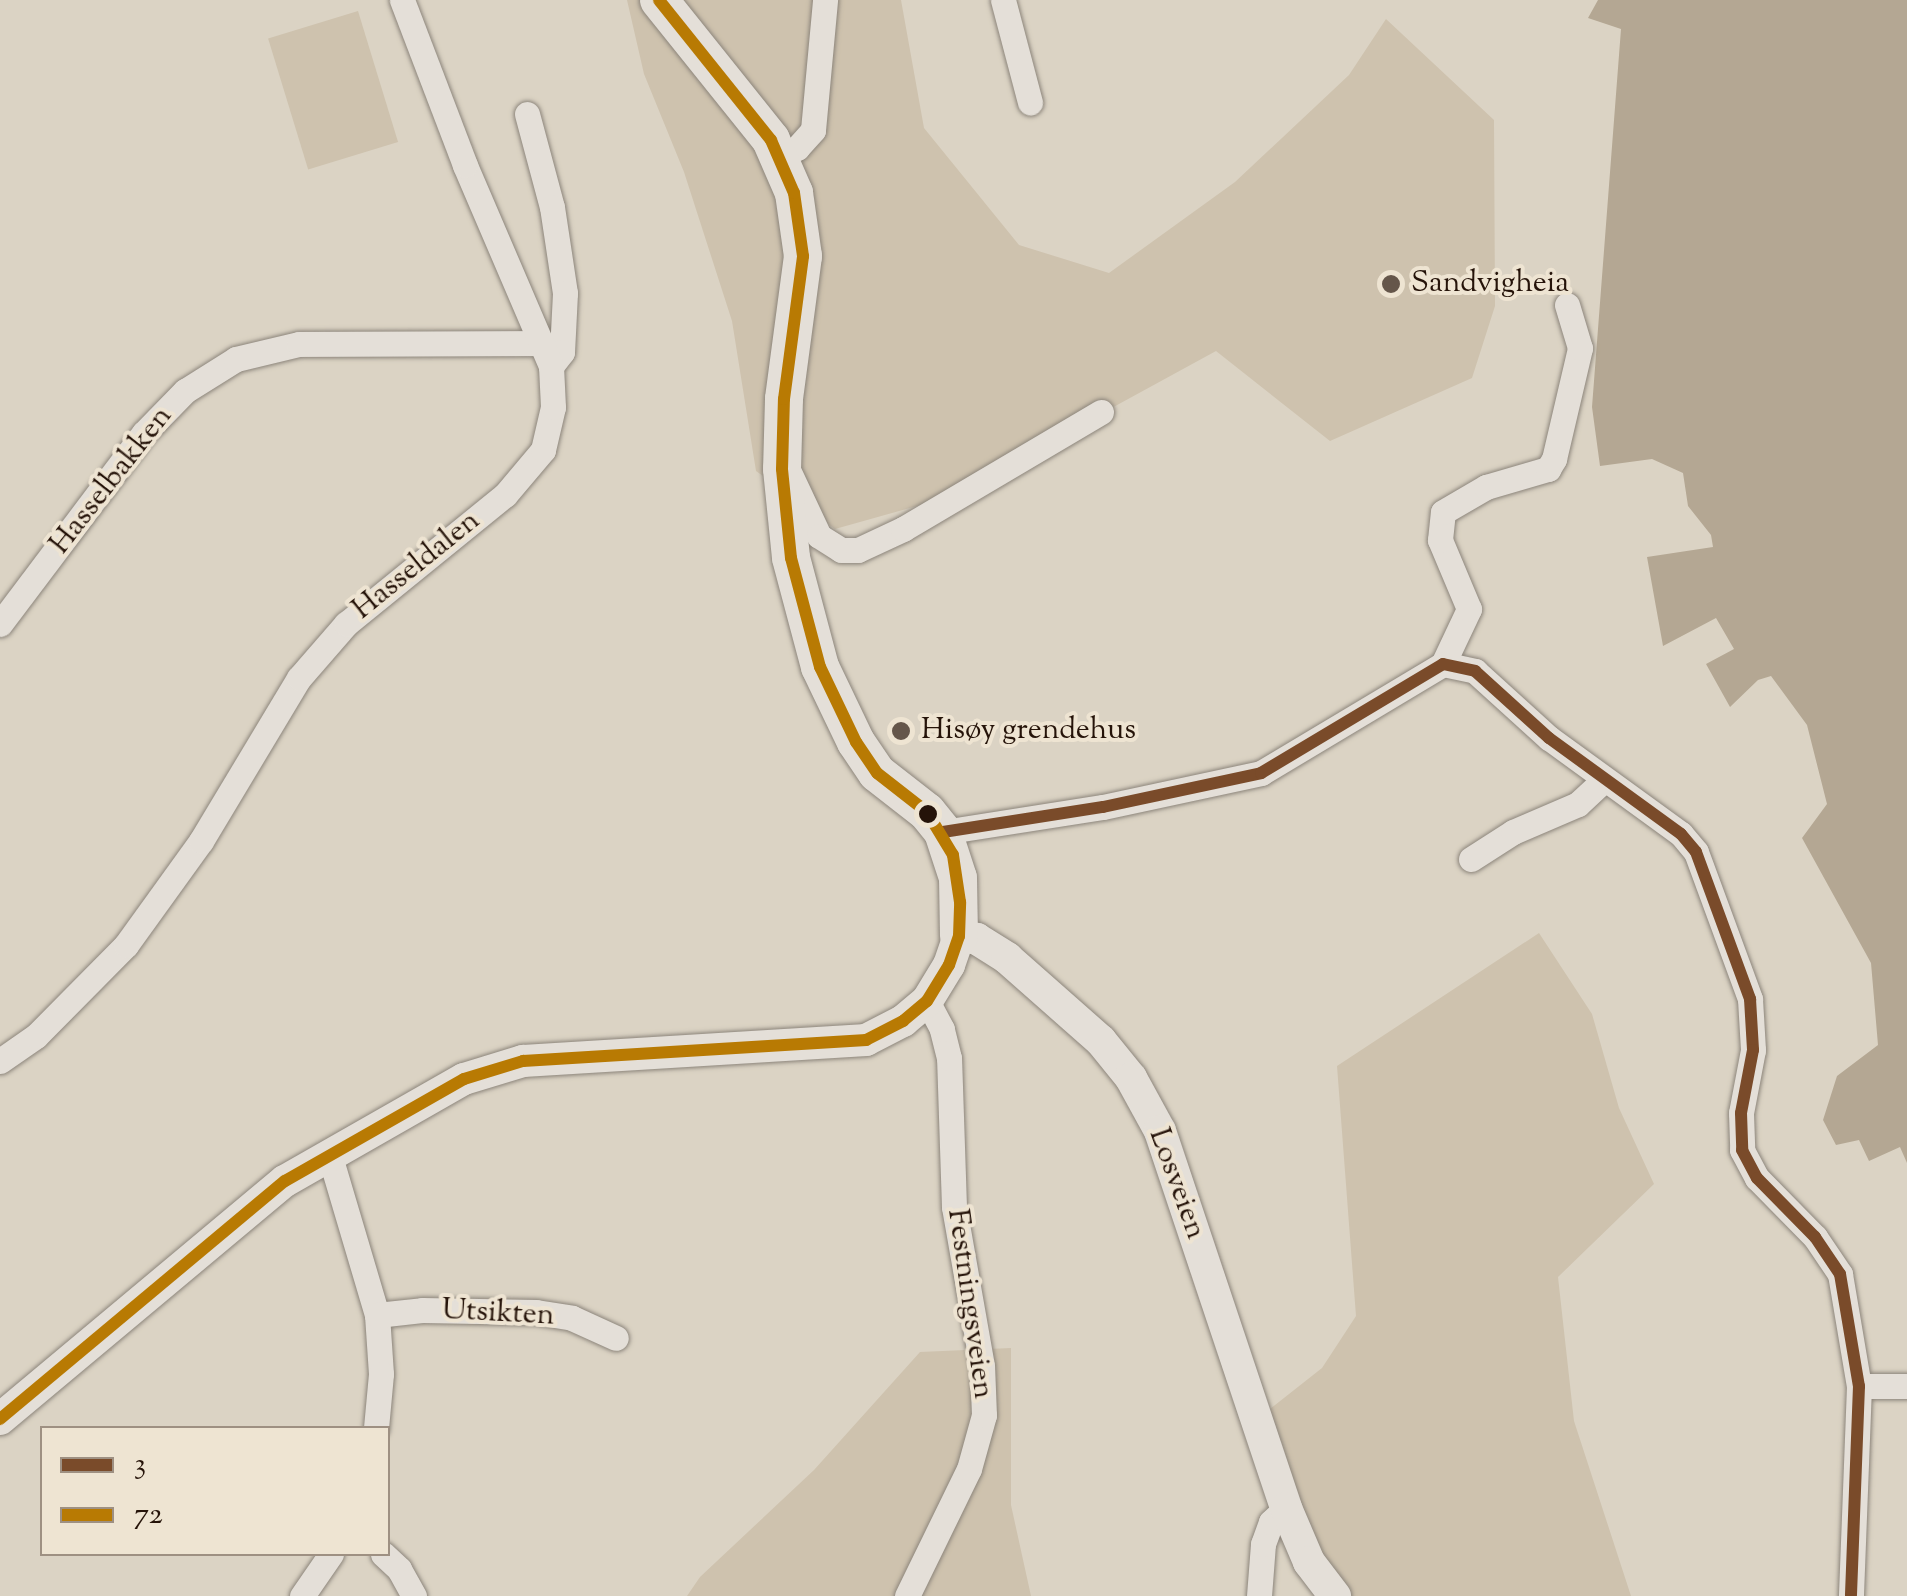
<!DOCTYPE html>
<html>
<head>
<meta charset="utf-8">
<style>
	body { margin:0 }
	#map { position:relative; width:1907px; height:1596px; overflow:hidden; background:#dbd3c4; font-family:"Sorts Mill Goudy",serif }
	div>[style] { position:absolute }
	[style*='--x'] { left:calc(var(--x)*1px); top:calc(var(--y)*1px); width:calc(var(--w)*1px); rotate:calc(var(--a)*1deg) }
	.green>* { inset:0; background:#cec2ae; transform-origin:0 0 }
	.water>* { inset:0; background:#b4a793 }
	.roads { filter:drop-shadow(0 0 2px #8c857b) drop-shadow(0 0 2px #8c857b) }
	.minor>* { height:25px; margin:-12.5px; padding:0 12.5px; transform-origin:12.5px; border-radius:12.5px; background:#e4dfd8 }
	.tertiary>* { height:32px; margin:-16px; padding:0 16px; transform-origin:16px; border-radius:16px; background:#e4dfd8 }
	.secondary>* { height:38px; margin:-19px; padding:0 19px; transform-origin:19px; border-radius:19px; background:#e4dfd8 }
	.bus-1>* { height:12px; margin:-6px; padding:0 6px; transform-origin:6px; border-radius:6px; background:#7a4b2a }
	.bus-2>* { height:12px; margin:-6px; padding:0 6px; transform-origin:6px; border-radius:6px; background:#b87a03 }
	.dots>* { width:28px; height:28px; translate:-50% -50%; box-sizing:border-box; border:5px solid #eee4d2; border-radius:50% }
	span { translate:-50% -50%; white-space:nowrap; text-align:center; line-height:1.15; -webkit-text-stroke:8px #eee4d2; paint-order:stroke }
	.poi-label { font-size:30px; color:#251309 }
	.left { translate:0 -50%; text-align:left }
	.street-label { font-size:30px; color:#251309 }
	.legend { position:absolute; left:40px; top:1426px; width:350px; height:130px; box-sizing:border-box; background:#eee4d2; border:2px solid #9e9082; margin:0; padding:12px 18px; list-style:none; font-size:30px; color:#251309 }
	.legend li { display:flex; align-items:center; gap:20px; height:50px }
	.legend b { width:50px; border:2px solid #9e9082 }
</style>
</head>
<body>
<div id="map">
	<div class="green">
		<i style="clip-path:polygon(627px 0,901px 0,924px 128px,1019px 245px,1109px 273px,1235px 182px,1349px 75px,1386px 19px,1494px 120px,1495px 306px,1472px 378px,1330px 441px,1216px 351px,949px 497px,835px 529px,756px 471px,732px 321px,684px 172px,644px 74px)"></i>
		<i style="left:358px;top:11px;width:137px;height:94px;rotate:73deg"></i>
		<i style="clip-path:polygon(1539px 933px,1592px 1014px,1619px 1108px,1654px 1184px,1558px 1277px,1574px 1421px,1631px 1596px,1344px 1596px,1312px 1555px,1270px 1409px,1322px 1368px,1356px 1316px,1337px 1066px)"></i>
		<i style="clip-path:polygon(1011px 1348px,1011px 1505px,1031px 1596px,687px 1596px,700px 1577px,814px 1470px,920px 1352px)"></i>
	</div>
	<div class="water">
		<i style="clip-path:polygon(1598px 0,1907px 0,1907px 1163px,1900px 1147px,1869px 1161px,1859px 1140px,1836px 1145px,1823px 1120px,1837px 1076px,1878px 1045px,1871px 963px,1802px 838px,1827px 804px,1807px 725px,1771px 676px,1758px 680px,1730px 707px,1706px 664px,1734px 649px,1716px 618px,1663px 646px,1647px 557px,1713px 547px,1711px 535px,1688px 506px,1683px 473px,1652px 459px,1600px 466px,1592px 407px,1621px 29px,1588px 18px)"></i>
	</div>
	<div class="roads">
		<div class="minor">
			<i style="--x:1003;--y:0;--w:106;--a:75.2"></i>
			<i style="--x:527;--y:114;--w:96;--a:75"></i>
			<i style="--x:552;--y:207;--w:87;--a:81.4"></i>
			<i style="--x:565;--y:293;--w:59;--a:92.9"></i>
			<i style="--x:562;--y:352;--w:18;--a:128"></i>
			<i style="--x:779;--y:156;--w:20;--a:-24"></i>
			<i style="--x:797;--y:148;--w:24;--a:-48"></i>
			<i style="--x:813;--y:130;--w:131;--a:-84.7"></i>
			<i style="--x:790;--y:474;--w:68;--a:64.9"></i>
			<i style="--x:819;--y:536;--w:26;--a:32"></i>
			<i style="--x:841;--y:550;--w:17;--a:0"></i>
			<i style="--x:858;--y:550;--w:50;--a:-25"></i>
			<i style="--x:903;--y:529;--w:230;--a:-30.6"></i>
			<i style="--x:0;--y:624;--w:239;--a:-53"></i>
			<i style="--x:144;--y:433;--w:59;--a:-45.7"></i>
			<i style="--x:185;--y:391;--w:60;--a:-32.1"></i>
			<i style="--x:236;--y:359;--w:65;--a:-13.4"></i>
			<i style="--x:299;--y:344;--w:241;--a:-0.2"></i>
			<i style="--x:1443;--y:664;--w:61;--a:-64.7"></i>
			<i style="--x:1469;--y:609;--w:75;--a:-112.8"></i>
			<i style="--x:1440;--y:540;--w:28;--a:-84"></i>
			<i style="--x:1443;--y:512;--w:50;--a:-30.2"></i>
			<i style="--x:1486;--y:487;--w:65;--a:-16.2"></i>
			<i style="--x:1548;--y:469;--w:12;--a:-59"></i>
			<i style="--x:1554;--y:459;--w:114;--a:-76.8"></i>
			<i style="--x:1580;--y:348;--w:45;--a:-106.8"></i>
			<i style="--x:943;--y:832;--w:162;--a:-8.9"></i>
			<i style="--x:1103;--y:807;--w:162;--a:-12.1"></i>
			<i style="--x:1261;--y:773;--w:212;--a:-30.9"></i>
			<i style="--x:1443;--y:664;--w:33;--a:12"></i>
			<i style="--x:1475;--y:671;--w:100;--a:42.2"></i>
			<i style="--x:1549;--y:738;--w:163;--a:36"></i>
			<i style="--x:1681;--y:834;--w:23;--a:50"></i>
			<i style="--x:1696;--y:852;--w:157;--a:69.8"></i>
			<i style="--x:1750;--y:999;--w:51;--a:86.6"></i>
			<i style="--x:1753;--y:1050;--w:64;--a:100.8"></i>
			<i style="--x:1741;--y:1113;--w:37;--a:88"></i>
			<i style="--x:1742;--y:1150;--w:32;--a:62"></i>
			<i style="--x:1757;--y:1178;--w:83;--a:45.5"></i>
			<i style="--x:1815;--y:1237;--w:45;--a:56"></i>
			<i style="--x:1840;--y:1274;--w:114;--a:80.4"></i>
			<i style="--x:1859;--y:1386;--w:210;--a:92.2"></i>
			<i style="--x:1471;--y:859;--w:50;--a:-32.7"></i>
			<i style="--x:1513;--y:832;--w:71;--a:-23.3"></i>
			<i style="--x:1578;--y:804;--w:34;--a:-43"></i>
			<i style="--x:0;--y:1061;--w:44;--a:-34.8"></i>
			<i style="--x:36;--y:1036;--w:128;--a:-45.3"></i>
			<i style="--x:126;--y:945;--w:128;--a:-54.2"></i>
			<i style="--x:201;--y:841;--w:190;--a:-59"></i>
			<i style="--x:299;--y:678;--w:72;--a:-49"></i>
			<i style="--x:346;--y:624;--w:205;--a:-39.1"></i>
			<i style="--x:505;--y:495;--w:59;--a:-49.8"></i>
			<i style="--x:543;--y:450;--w:44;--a:-76.9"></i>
			<i style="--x:553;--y:407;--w:41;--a:-92.8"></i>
			<i style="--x:551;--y:366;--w:219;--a:-113.2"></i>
			<i style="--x:465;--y:165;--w:177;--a:-110.9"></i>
			<i style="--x:329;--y:1153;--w:169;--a:73.5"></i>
			<i style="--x:377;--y:1315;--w:59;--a:86.1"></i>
			<i style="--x:381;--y:1374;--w:54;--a:95.3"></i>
			<i style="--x:377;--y:1315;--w:45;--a:-6.3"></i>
			<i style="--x:422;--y:1310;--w:114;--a:1"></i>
			<i style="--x:536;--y:1312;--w:36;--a:9"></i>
			<i style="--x:572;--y:1318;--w:48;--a:24.4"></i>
			<i style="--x:1859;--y:1386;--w:48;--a:0"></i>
			<i style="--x:383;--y:1554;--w:22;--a:43"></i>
			<i style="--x:399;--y:1569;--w:31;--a:61"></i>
			<i style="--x:302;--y:1596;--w:51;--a:-55.4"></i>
			<i style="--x:907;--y:1596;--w:141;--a:-64"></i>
			<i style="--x:969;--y:1469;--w:56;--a:-74.5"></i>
			<i style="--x:984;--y:1415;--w:49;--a:-92.3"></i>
			<i style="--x:982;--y:1366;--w:161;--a:-100"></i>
			<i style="--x:954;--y:1207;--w:149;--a:-91.9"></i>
			<i style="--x:949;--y:1058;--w:30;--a:-104"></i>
			<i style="--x:942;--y:1029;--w:32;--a:-118"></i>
			<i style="--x:1259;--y:1596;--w:52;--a:-85.6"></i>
			<i style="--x:1263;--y:1544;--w:23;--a:-70"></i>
			<i style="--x:1271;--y:1522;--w:21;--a:-43"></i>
		</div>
		<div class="tertiary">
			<i style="--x:0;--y:1419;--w:371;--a:-39.9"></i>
			<i style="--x:285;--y:1181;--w:206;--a:-29.7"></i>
			<i style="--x:464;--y:1079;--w:62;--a:-17"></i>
			<i style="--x:523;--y:1061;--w:344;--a:-3.5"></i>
			<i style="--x:866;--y:1040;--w:42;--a:-27.2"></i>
			<i style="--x:903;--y:1021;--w:31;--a:-40"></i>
			<i style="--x:927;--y:1001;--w:42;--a:-58.6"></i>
			<i style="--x:949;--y:965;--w:31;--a:-71"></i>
			<i style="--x:959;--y:936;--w:18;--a:9"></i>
			<i style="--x:977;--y:939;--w:36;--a:32"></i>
			<i style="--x:1007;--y:958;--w:125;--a:41.4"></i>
			<i style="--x:1101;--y:1041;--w:48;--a:51"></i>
			<i style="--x:1131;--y:1078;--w:60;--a:61.3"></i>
			<i style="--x:1160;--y:1131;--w:397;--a:71.5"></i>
			<i style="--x:1286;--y:1508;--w:59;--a:66.9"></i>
			<i style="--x:1309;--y:1562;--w:43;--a:52.6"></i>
		</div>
		<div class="secondary">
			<i style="--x:659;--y:0;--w:179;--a:51.3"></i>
			<i style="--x:771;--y:140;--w:58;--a:66.5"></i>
			<i style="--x:794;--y:193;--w:64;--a:81.9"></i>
			<i style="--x:803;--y:256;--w:144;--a:97.6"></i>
			<i style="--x:784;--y:399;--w:70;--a:91.6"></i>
			<i style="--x:782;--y:469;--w:89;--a:84.2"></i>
			<i style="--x:791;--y:558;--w:113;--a:75.1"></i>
			<i style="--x:820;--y:667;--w:83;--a:64.4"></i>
			<i style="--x:856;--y:742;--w:37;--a:56"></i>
			<i style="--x:877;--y:773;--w:63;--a:38"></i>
			<i style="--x:927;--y:812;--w:26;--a:51"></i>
			<i style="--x:943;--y:832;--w:48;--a:71.9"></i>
			<i style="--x:958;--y:878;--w:58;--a:89"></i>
		</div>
	</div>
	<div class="bus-1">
		<i style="--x:943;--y:832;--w:162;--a:-8.9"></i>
		<i style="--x:1103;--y:807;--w:162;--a:-12.1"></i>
		<i style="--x:1261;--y:773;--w:212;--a:-30.9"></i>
		<i style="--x:1443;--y:664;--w:33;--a:12"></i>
		<i style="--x:1475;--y:671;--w:100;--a:42.2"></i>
		<i style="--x:1549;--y:738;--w:163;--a:36"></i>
		<i style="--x:1681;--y:834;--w:23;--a:50"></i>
		<i style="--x:1696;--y:852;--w:157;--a:69.8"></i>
		<i style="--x:1750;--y:999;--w:51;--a:86.6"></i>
		<i style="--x:1753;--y:1050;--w:64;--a:100.8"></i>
		<i style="--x:1741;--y:1113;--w:37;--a:88"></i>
		<i style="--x:1742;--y:1150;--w:32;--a:62"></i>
		<i style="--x:1757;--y:1178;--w:83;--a:45.5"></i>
		<i style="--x:1815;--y:1237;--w:45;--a:56"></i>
		<i style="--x:1840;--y:1274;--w:114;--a:80.4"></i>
		<i style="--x:1859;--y:1386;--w:210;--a:92.2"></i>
	</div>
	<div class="bus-2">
		<i style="--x:0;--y:1419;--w:371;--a:-39.9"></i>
		<i style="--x:285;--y:1181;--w:206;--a:-29.7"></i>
		<i style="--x:464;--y:1079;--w:62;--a:-17"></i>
		<i style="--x:523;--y:1061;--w:344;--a:-3.5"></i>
		<i style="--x:866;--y:1040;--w:42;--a:-27.2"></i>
		<i style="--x:903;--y:1021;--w:31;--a:-40"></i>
		<i style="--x:927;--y:1001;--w:42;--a:-58.6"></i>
		<i style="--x:949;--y:965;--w:31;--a:-71"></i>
		<i style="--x:959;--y:936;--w:34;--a:-88"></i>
		<i style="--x:960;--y:902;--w:48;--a:-98.5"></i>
		<i style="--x:953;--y:855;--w:50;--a:-121.2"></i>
		<i style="--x:927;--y:812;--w:63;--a:-142"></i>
		<i style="--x:877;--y:773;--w:37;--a:-124"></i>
		<i style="--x:856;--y:742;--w:83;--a:-115.6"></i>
		<i style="--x:820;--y:667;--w:113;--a:-104.9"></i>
		<i style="--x:791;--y:558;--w:89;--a:-95.8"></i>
		<i style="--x:782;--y:469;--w:70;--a:-88.4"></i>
		<i style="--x:784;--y:399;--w:144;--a:-82.4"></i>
		<i style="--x:803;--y:256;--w:64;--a:-98.1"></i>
		<i style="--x:794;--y:193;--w:58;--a:-113.5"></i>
		<i style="--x:771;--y:140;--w:179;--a:-128.7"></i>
	</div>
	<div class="dots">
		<i style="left:1391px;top:284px;background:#65564a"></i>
		<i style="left:901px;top:731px;background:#65564a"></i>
		<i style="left:928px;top:814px;background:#251309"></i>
	</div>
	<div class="poi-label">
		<span class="left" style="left:1411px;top:284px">Sandvigheia</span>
		<span class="left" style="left:921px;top:731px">Hisøy grendehus</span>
	</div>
	<div class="street-label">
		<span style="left:112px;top:481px;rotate:-52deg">Hasselbakken</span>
		<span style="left:417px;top:566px;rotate:-39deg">Hasseldalen</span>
		<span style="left:1176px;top:1184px;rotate:70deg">Losveien</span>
		<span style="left:969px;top:1304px;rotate:82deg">Festningsveien</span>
		<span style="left:498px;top:1314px;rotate:3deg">Utsikten</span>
	</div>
	<ul class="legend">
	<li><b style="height:12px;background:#7a4b2a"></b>3</li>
	<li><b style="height:12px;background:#b87a03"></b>72</li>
	</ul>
</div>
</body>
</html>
